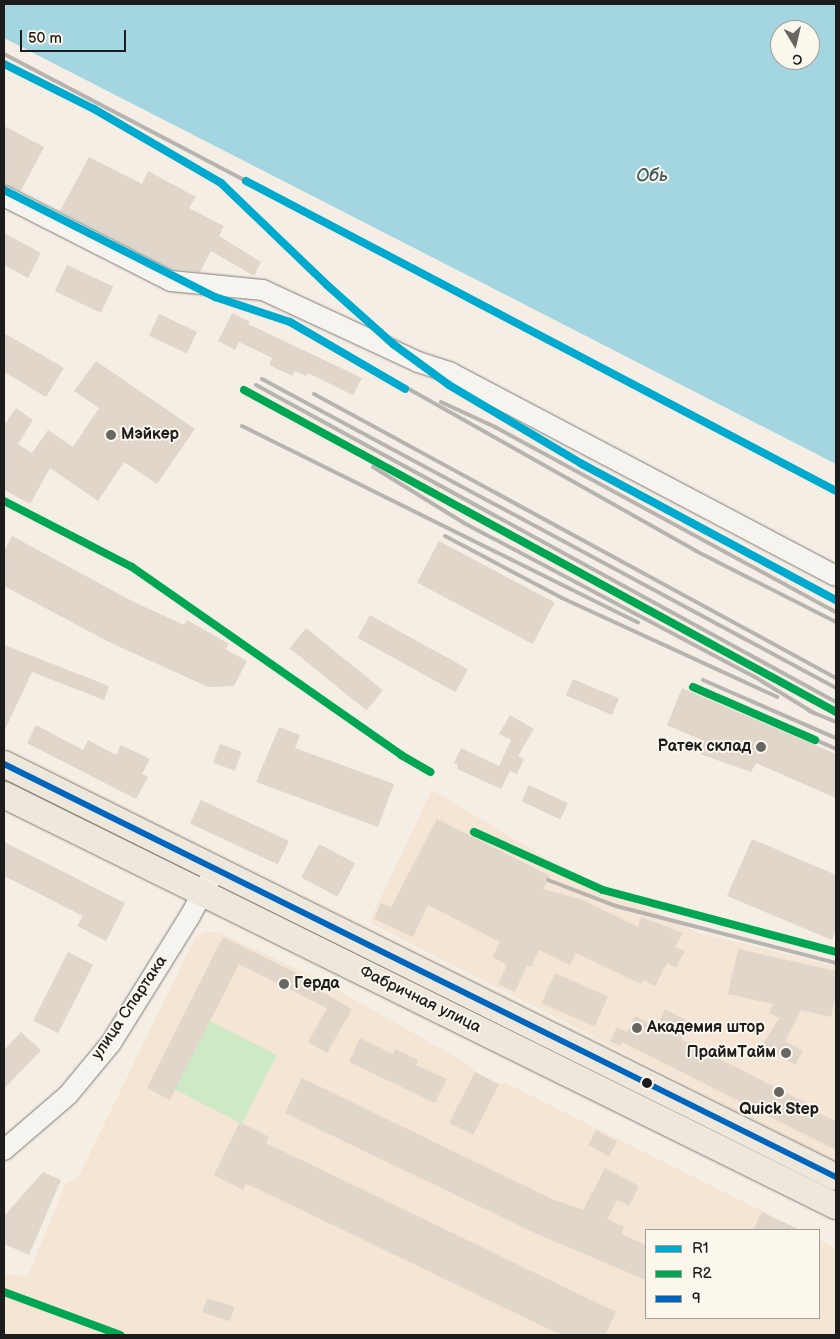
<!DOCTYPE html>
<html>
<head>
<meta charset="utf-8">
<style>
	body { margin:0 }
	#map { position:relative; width:840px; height:1339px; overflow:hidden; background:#f5eee4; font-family:"Balsamiq Sans",sans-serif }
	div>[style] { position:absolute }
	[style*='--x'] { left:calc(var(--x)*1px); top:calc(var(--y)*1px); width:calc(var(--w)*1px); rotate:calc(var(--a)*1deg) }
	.built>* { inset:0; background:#f4e5d4 }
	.green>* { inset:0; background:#cdeac5; transform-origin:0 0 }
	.water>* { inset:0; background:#a3d6e0 }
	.building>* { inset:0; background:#e1d6ca; transform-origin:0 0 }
	.roads { filter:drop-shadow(0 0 1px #7e7a76) drop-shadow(0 0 1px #7e7a76) }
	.minor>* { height:20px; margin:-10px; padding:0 10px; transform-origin:10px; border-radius:10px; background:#f6f4ef }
	.major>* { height:26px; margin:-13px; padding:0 13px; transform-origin:13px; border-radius:13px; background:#ede7dc }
	.rail>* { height:4px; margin:-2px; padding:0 2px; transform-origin:2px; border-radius:2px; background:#b7b4b0 }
	.bus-1>* { height:6px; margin:-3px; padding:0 3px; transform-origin:3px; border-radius:3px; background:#0065bd }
	.rail-1>* { height:8px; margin:-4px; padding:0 4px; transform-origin:4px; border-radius:4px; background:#00a9ce }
	.rail-2>* { height:8px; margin:-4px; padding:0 4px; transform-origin:4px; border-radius:4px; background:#00a651 }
	.dots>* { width:14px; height:14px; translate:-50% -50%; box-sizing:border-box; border:2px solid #fbf7ec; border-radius:50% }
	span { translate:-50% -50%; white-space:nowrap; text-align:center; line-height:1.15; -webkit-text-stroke:4px #fbf7ec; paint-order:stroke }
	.poi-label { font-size:16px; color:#1c1c1c; font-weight:700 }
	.left { translate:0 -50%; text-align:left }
	.right { translate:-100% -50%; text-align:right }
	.street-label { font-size:16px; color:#1c1c1c }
	.water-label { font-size:18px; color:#3f5a60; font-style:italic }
	.frame { position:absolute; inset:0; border:5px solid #1c1c1c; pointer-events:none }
	.legend { position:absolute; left:645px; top:1229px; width:175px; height:90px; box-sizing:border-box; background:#fbf7ec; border:1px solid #a29f99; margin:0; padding:6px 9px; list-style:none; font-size:15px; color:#1c1c1c }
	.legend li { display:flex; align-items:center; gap:10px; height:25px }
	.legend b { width:25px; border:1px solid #a29f99 }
	.north { position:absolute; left:770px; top:20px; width:50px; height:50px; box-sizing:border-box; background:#fbf7ec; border:1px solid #a29f99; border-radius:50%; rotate:171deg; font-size:14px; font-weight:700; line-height:20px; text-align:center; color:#1c1c1c }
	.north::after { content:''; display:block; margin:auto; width:18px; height:22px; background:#686662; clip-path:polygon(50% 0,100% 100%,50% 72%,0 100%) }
	.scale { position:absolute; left:20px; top:30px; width:106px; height:22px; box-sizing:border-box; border:2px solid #1c1c1c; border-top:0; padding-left:6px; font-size:15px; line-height:18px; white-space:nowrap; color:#1c1c1c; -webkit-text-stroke:4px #fbf7ec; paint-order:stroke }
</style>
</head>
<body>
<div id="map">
	<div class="built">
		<i style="clip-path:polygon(432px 790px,554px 863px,699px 933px,836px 966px,836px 1161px,369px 922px)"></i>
		<i style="clip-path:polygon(207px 932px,219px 932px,318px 979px,468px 1064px,475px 1072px,499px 1084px,506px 1083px,800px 1230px,646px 1230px,646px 1318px,819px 1318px,819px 1240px,836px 1248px,836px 1335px,4px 1335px,4px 1274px,28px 1276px,66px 1183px,78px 1178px,196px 936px)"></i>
	</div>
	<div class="green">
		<i style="left:210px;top:1021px;width:75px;height:77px;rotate:27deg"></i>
	</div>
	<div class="water">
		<i style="clip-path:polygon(evenodd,4px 4px,836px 4px,836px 464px,4px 38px,4px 4px,780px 30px,810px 30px,810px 60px,780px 60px,780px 30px)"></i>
	</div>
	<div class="building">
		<i style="clip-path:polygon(4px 126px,44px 147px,21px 191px,4px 184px)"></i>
		<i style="clip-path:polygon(89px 157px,142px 184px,148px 171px,196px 197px,189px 208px,224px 226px,219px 236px,261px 262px,254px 276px,211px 251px,200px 272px,174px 269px,60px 211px)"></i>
		<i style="clip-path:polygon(4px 233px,41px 253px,28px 278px,4px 265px)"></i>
		<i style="left:67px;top:265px;width:51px;height:29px;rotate:25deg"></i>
		<i style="clip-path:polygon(232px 313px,250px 322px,248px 324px,362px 378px,353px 395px,308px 373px,306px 376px,295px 371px,292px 376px,269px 365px,272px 358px,239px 342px,235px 350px,218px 341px)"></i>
		<i style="left:159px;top:314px;width:42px;height:24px;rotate:25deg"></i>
		<i style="clip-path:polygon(4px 333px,64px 368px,46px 397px,4px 372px)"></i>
		<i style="clip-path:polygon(96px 361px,195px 429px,157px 484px,124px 462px,98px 501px,50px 468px,30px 504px,4px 490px,4px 425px,16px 408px,33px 420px,18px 444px,32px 453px,48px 430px,73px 447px,99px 408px,74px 391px)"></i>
		<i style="clip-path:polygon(12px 536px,132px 601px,184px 625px,187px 620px,229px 644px,225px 649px,247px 661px,234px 686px,208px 687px,109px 642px,4px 586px,4px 551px)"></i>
		<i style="left:439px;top:541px;width:131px;height:47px;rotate:28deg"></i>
		<i style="left:370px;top:615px;width:112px;height:26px;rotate:29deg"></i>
		<i style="left:306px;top:628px;width:99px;height:26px;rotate:39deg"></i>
		<i style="clip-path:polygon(4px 645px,109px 686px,104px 700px,32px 672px,4px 732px)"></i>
		<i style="left:573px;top:679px;width:50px;height:18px;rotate:23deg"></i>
		<i style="clip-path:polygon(682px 688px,836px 754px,836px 798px,756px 763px,751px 772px,700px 754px,704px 741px,667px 725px)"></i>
		<i style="clip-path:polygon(510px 715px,534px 729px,518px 756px,524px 759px,517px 774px,510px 771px,501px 789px,457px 769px,458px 765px,454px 763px,461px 748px,499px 766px,511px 740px,499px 734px)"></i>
		<i style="clip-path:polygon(36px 725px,83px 750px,88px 740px,116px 755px,121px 745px,150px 759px,142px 774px,148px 777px,136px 799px,27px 743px)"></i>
		<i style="clip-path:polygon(279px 727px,300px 735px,295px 748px,394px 784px,378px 827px,256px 782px)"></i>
		<i style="left:220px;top:744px;width:23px;height:20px;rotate:20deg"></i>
		<i style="left:529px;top:785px;width:43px;height:18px;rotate:25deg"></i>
		<i style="left:201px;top:800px;width:97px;height:26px;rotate:25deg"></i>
		<i style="clip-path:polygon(437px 819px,550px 876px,543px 889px,583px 900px,638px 927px,641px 917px,683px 933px,675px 947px,685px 951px,676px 968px,667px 963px,655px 986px,643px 980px,641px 984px,576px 953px,570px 965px,539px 950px,531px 967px,527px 965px,515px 992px,498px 984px,507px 965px,492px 957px,500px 942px,428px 905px,413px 937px,374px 919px,381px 903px,391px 907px)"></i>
		<i style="clip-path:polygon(752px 839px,836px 875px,836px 930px,832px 940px,727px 896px)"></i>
		<i style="clip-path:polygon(4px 842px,125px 903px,106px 941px,77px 926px,83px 916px,4px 876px)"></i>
		<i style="left:319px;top:844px;width:41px;height:38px;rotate:28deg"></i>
		<i style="clip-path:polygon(223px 937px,324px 987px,322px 992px,352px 1009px,327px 1053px,308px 1042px,327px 1008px,239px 964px,170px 1100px,147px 1088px)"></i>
		<i style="clip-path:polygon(738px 949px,836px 971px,836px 994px,831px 1017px,801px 1010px,785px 1041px,803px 1051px,795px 1065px,762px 1046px,779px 1018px,769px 1013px,773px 1004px,728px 994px)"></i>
		<i style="left:68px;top:952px;width:28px;height:77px;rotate:27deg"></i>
		<i style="left:555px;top:973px;width:58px;height:33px;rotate:24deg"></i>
		<i style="clip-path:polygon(665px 1009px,690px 1022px,681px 1039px,818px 1109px,816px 1112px,836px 1121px,836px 1150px,622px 1042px,620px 1046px,610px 1041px,617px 1027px,627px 1032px,635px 1016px,657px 1027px)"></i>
		<i style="clip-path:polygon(21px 1032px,41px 1050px,4px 1089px,4px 1050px)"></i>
		<i style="clip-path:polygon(360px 1038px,393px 1054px,395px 1049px,418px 1060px,416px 1065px,447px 1079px,435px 1103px,349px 1062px)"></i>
		<i style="left:475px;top:1072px;width:27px;height:57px;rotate:27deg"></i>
		<i style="clip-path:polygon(302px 1078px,552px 1199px,583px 1210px,605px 1168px,639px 1186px,629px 1206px,617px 1200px,607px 1219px,624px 1227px,621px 1234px,646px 1245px,646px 1280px,537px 1234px,285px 1113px)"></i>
		<i style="clip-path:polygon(240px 1122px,269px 1137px,266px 1143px,616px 1312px,605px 1335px,561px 1335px,258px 1189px,246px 1184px,243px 1190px,214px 1175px)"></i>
		<i style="left:596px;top:1130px;width:24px;height:17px;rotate:28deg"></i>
		<i style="clip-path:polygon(43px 1172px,61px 1180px,29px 1255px,4px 1244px,4px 1216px)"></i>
		<i style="clip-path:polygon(762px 1212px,776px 1219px,801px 1230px,753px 1230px)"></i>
		<i style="left:207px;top:1298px;width:29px;height:15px;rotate:18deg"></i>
	</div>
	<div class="roads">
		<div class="minor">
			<i style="--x:4;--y:196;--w:187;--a:27"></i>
			<i style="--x:171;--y:281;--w:92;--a:5.6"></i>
			<i style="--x:263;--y:290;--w:171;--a:24.9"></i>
			<i style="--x:418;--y:362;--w:35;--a:18"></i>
			<i style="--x:451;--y:373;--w:435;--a:27.8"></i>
			<i style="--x:4;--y:1150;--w:84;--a:-40.7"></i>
			<i style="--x:68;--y:1095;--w:67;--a:-50.4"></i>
			<i style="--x:111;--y:1043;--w:150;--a:-58.1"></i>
			<i style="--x:190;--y:916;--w:52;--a:-61.5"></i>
		</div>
		<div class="major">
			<i style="--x:4;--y:764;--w:929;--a:26.4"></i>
			<i style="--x:4;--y:795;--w:928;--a:26.29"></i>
		</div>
	</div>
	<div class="rail">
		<i style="--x:4;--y:54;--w:940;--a:27.71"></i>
		<i style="--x:4;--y:64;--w:101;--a:26.6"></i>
		<i style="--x:94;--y:109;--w:147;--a:30.2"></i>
		<i style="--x:221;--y:183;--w:147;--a:43.9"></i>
		<i style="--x:327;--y:285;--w:89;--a:41.8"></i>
		<i style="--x:393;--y:344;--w:69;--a:36.2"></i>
		<i style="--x:449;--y:385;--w:155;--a:30.7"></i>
		<i style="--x:582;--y:464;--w:288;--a:28.2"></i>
		<i style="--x:4;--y:190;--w:237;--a:26.9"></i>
		<i style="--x:215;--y:297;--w:79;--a:18.4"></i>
		<i style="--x:290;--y:322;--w:466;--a:29.4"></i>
		<i style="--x:696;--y:551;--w:157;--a:26.9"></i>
		<i style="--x:262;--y:379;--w:652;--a:28.29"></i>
		<i style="--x:256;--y:385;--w:661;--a:28.66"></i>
		<i style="--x:244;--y:390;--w:674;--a:28.54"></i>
		<i style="--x:314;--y:394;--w:594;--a:28.55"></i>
		<i style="--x:441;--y:402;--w:60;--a:24.8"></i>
		<i style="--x:495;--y:427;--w:388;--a:28.5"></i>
		<i style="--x:242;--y:426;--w:442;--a:26.4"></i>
		<i style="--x:373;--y:467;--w:107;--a:31.6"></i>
		<i style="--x:464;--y:523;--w:329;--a:27.9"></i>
		<i style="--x:755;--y:677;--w:69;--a:31.4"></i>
		<i style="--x:4;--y:501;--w:144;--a:27.3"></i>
		<i style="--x:132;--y:567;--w:328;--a:34.9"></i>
		<i style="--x:401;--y:755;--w:34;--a:30"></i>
		<i style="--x:445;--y:536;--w:132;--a:27.9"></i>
		<i style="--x:562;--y:598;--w:237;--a:24.7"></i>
		<i style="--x:703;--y:680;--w:145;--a:23.6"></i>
		<i style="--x:693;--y:687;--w:156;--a:23.4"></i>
		<i style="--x:809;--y:711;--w:29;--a:22"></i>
		<i style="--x:474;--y:832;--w:141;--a:24.2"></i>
		<i style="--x:603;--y:890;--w:241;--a:14.9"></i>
		<i style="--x:548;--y:880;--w:73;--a:20.9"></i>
		<i style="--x:616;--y:906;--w:227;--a:14.5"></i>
		<i style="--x:4;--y:1292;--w:124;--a:20.3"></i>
	</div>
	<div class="bus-1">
		<i style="--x:4;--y:764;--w:929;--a:26.4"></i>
	</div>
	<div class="rail-1">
		<i style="--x:4;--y:64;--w:101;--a:26.6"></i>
		<i style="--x:94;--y:109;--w:147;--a:30.2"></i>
		<i style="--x:221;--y:183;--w:147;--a:43.9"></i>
		<i style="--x:327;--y:285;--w:89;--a:41.8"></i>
		<i style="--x:393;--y:344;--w:69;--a:36.2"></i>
		<i style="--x:449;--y:385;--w:155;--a:30.7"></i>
		<i style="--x:582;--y:464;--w:288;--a:28.2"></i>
		<i style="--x:246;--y:181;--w:666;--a:27.72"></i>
		<i style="--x:4;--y:190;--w:237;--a:26.9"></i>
		<i style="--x:215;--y:297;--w:79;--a:18.4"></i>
		<i style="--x:290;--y:322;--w:133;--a:30.2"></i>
	</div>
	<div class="rail-2">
		<i style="--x:244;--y:390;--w:674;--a:28.54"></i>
		<i style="--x:4;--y:501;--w:144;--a:27.3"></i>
		<i style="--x:132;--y:567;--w:328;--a:34.9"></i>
		<i style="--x:401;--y:755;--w:34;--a:30"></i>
		<i style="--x:693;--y:687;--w:133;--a:23.5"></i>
		<i style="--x:474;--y:832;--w:141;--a:24.2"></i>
		<i style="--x:603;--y:890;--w:241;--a:14.9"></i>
		<i style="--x:4;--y:1292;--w:124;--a:20.3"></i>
	</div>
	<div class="dots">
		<i style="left:111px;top:435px;background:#686662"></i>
		<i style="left:761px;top:747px;background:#686662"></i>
		<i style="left:284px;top:984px;background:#686662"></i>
		<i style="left:637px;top:1028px;background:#686662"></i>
		<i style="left:786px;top:1053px;background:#686662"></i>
		<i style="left:647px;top:1083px;background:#1c1c1c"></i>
		<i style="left:779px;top:1092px;background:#686662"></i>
	</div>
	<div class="poi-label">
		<span class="left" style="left:121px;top:435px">Мэйкер</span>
		<span class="right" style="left:751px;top:747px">Ратек склад</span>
		<span class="left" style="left:294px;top:984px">Герда</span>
		<span class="left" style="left:647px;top:1028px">Академия штор</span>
		<span class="right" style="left:776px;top:1053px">ПраймТайм</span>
		<span style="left:779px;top:1110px">Quick Step</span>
	</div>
	<div class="street-label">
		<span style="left:420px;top:1000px;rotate:26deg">Фабричная улица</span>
		<span style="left:130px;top:1008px;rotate:-56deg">улица Спартака</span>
	</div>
	<div class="water-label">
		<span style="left:652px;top:176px">Обь</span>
	</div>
	<div class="frame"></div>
	<ul class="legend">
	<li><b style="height:6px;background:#00a9ce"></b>R1</li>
	<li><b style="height:6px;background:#00a651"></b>R2</li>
	<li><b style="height:6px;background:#0065bd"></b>9</li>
	</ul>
	<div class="north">С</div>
	<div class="scale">50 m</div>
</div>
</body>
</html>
